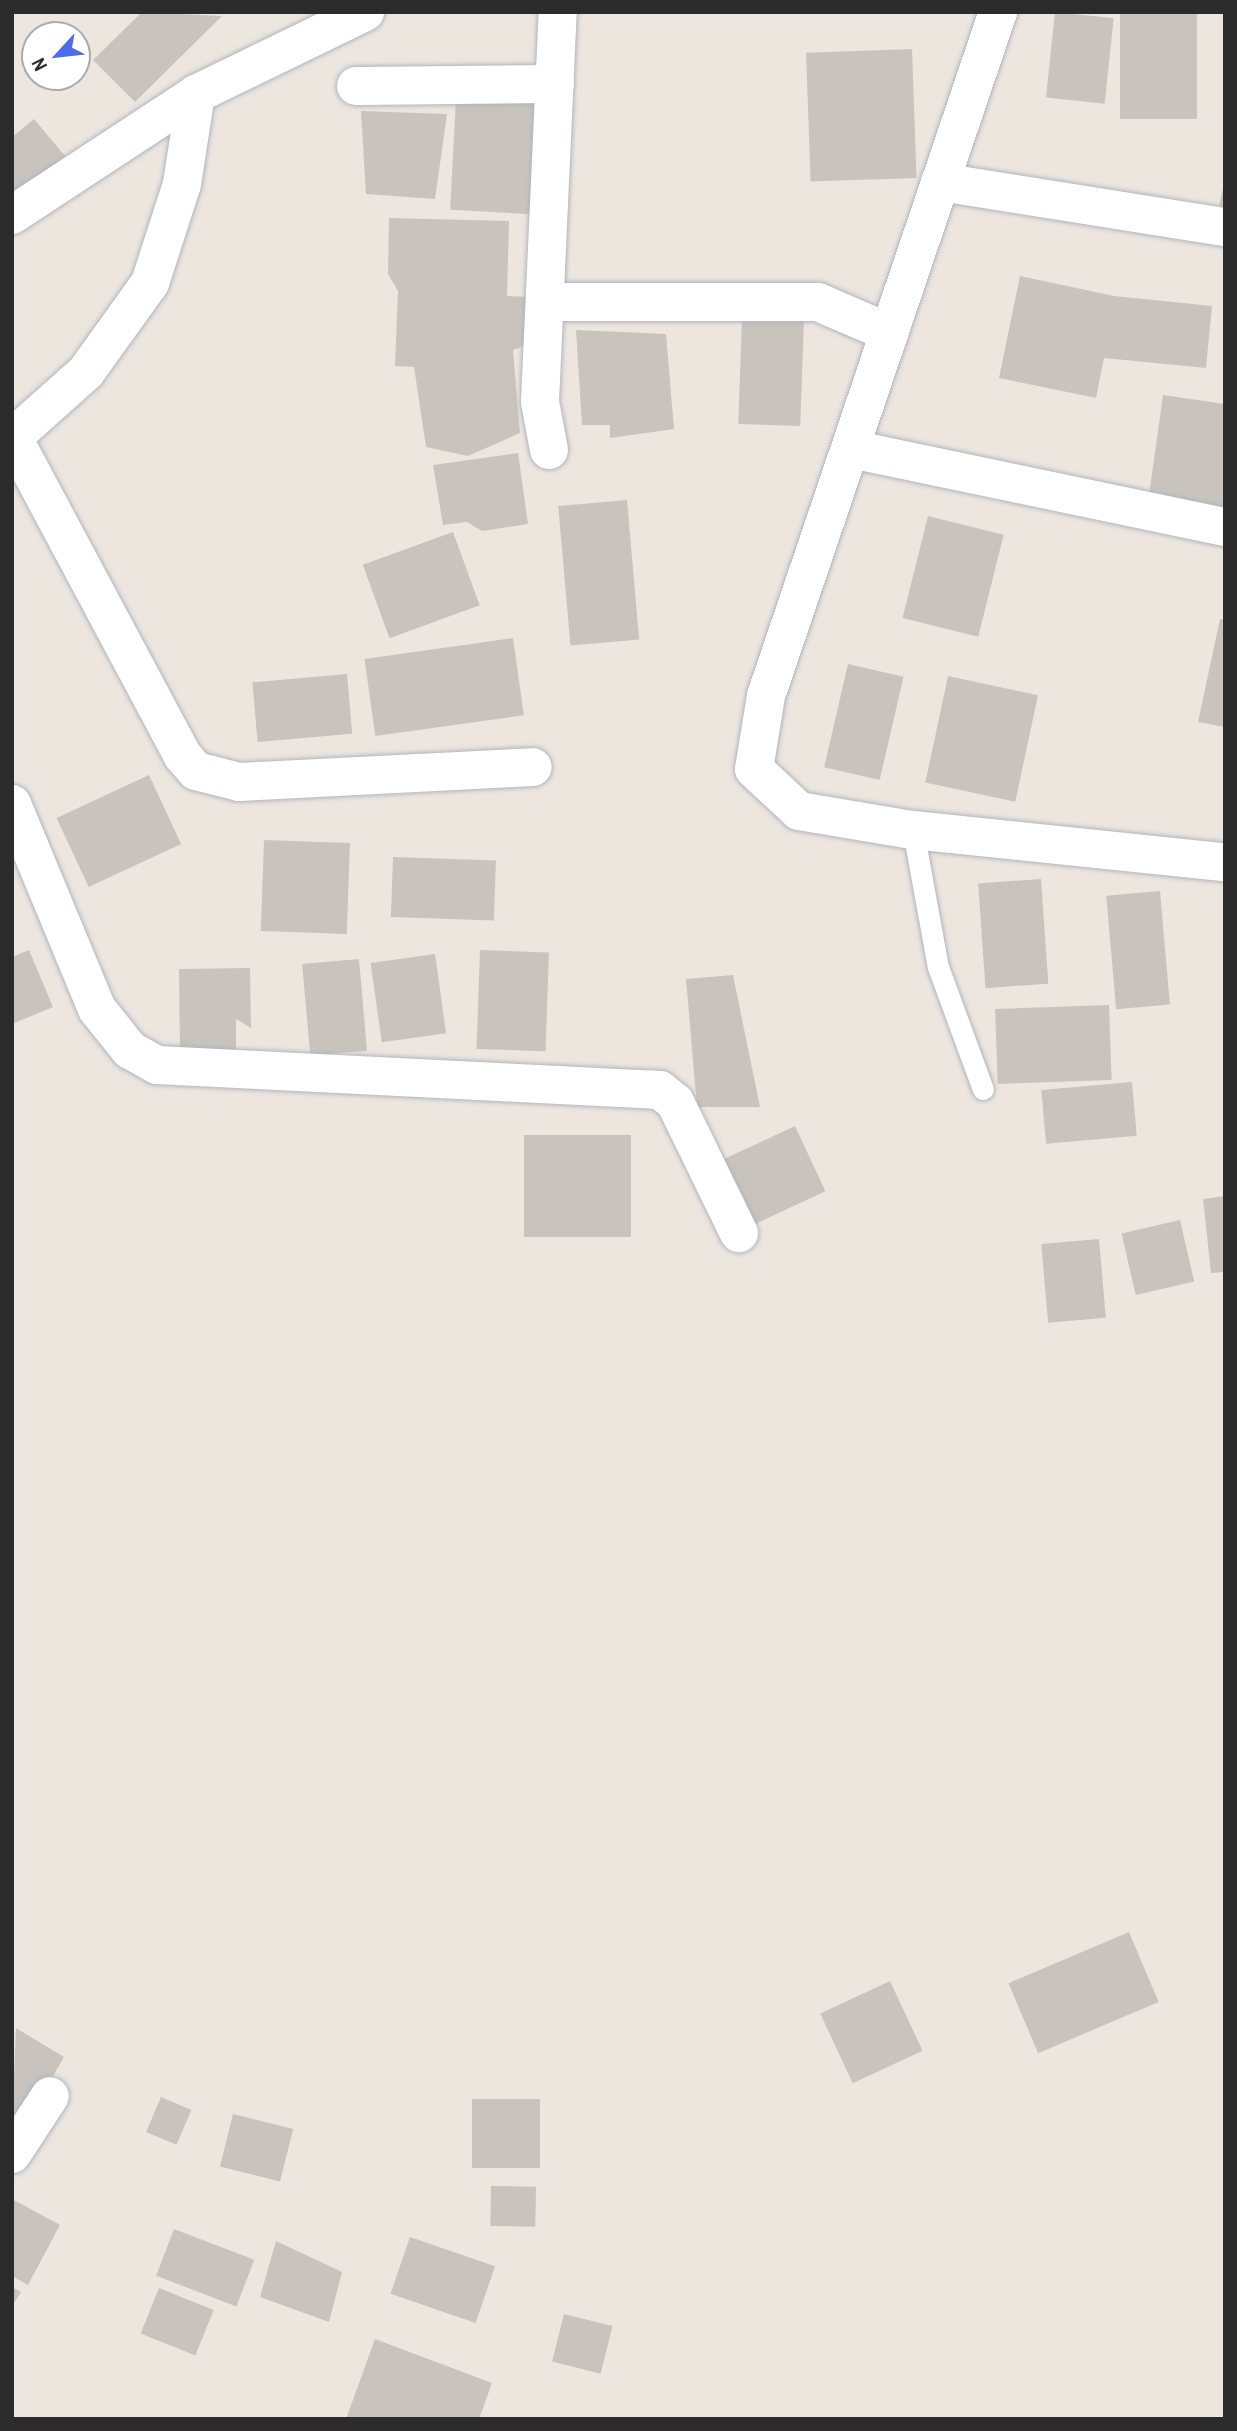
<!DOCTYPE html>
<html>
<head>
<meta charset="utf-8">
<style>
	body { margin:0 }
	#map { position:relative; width:1237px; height:2431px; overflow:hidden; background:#ece6df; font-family:"Archivo Narrow",sans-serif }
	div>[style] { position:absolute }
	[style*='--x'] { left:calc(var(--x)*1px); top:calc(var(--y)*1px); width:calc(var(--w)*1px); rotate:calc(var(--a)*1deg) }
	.building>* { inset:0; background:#c8c4bd; transform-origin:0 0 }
	.roads { filter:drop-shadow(0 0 2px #b2b5be) drop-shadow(0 0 2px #b2b5be) }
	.lane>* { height:21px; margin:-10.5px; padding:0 10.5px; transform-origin:10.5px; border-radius:10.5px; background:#fff }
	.street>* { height:38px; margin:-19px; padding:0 19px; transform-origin:19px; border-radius:19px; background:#fff }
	span { translate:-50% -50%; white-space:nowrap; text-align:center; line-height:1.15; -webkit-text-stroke:6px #fff; paint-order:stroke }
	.frame { position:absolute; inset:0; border:14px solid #2b2b2b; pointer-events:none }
	.north { position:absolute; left:21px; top:21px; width:70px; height:70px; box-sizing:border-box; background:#fff; border:2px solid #aaa; border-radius:50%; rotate:243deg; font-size:19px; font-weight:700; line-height:28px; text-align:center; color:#2b2b2b }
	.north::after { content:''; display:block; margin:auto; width:24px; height:32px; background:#4c6ceb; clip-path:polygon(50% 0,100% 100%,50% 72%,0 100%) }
</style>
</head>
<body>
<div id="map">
	<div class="building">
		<i style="clip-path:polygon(142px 12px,222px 16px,135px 102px,93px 60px)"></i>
		<i style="left:1055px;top:12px;width:59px;height:86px;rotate:6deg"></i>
		<i style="left:1120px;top:12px;width:77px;height:107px"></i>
		<i style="left:912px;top:49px;width:129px;height:106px;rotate:88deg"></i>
		<i style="left:456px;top:98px;width:83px;height:112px;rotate:3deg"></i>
		<i style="clip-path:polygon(361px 111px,447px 114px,435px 199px,366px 194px)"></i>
		<i style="clip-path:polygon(34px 119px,65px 156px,12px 200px,12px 137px)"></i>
		<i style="clip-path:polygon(1224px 184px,1225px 184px,1225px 222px,1216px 220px)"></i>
		<i style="clip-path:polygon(389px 218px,509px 221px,507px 296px,528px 297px,526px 345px,513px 350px,520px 433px,468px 456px,426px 447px,414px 367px,395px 366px,398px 291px,388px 274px)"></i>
		<i style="clip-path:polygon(1020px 276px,1114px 296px,1212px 306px,1206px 368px,1104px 358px,1096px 398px,999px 378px)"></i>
		<i style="left:742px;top:317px;width:62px;height:107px;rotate:2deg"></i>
		<i style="clip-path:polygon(576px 330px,666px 334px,674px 429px,610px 438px,610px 425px,582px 425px)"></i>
		<i style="clip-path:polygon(1163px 395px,1225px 404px,1225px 516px,1148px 502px)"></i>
		<i style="clip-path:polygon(518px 453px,528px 524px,482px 531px,467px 522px,443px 525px,433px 465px)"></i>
		<i style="left:627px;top:500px;width:140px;height:69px;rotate:85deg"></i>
		<i style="left:928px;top:516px;width:78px;height:105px;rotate:14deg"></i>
		<i style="left:453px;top:532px;width:78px;height:96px;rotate:70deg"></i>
		<i style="clip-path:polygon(1220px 619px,1225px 620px,1225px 727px,1198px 722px)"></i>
		<i style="left:513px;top:638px;width:78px;height:150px;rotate:82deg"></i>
		<i style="left:848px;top:664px;width:57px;height:106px;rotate:13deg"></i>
		<i style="left:347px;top:674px;width:60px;height:95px;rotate:85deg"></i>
		<i style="left:948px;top:676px;width:92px;height:109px;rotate:12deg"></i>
		<i style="left:149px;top:775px;width:76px;height:102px;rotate:65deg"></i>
		<i style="left:264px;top:840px;width:86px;height:91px;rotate:2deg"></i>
		<i style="left:393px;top:857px;width:103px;height:60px;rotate:2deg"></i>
		<i style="left:1041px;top:879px;width:105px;height:63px;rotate:86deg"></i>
		<i style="left:1160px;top:891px;width:114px;height:54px;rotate:85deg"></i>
		<i style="clip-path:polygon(29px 950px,53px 1007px,12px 1024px,12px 957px)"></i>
		<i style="left:480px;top:950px;width:69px;height:99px;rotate:2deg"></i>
		<i style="left:435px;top:954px;width:80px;height:65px;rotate:82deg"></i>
		<i style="left:359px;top:959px;width:92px;height:57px;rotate:85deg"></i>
		<i style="clip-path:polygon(250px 968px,251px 1028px,236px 1019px,236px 1057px,180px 1058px,179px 969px)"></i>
		<i style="clip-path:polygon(733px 975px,760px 1107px,697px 1107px,686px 979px)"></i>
		<i style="left:1109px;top:1005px;width:75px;height:114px;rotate:88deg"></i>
		<i style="left:1132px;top:1082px;width:54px;height:91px;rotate:85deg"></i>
		<i style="left:795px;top:1126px;width:72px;height:83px;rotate:65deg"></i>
		<i style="left:524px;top:1135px;width:107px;height:102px"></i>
		<i style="clip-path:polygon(1225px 1196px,1225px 1272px,1211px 1273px,1203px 1199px)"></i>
		<i style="left:1180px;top:1220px;width:63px;height:60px;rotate:77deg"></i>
		<i style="left:1099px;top:1239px;width:79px;height:58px;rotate:85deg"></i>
		<i style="left:1129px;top:1932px;width:76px;height:131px;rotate:67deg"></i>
		<i style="left:890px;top:1981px;width:77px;height:77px;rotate:65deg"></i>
		<i style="clip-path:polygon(16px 2028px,64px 2057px,22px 2130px,12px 2124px)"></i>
		<i style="left:161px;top:2097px;width:33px;height:38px;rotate:23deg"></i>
		<i style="left:472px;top:2099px;width:68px;height:69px"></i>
		<i style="left:233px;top:2114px;width:62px;height:54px;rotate:14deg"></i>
		<i style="left:491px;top:2186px;width:45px;height:40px;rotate:1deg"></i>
		<i style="clip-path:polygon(12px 2199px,60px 2225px,28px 2285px,12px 2276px)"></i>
		<i style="left:174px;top:2229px;width:86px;height:50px;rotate:21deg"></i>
		<i style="left:410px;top:2237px;width:90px;height:60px;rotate:19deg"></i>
		<i style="clip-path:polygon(276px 2241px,342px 2272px,329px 2322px,260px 2297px)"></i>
		<i style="clip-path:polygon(12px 2287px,21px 2292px,12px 2306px)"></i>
		<i style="left:159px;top:2288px;width:59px;height:49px;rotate:22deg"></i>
		<i style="left:564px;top:2314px;width:50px;height:49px;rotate:14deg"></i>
		<i style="clip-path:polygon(375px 2339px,492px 2383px,479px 2419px,346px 2419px)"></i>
	</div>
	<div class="roads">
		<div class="lane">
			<i style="--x:913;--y:830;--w:139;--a:79.7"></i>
			<i style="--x:938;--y:967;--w:130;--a:69.8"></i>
		</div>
		<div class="street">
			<i style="--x:998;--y:12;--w:722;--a:108.74"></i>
			<i style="--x:766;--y:696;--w:74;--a:99.3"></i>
			<i style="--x:754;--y:769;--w:62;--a:43"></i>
			<i style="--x:799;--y:811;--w:116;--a:9.5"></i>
			<i style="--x:913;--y:830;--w:314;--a:5.9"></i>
			<i style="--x:356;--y:86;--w:199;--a:-0.6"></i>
			<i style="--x:940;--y:182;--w:289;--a:9"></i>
			<i style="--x:12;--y:215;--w:220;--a:-33.3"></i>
			<i style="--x:196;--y:94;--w:188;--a:-25.9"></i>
			<i style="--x:545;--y:302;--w:273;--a:0"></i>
			<i style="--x:818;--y:302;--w:78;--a:23.3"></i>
			<i style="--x:12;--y:436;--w:361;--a:61.9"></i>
			<i style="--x:182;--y:755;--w:21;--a:49"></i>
			<i style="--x:196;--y:771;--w:44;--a:14.3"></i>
			<i style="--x:239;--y:782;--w:294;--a:-2.9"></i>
			<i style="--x:12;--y:438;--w:99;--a:-41.7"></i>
			<i style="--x:86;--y:372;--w:110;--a:-54.3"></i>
			<i style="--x:150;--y:283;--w:104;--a:-72.1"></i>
			<i style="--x:182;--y:184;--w:91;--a:-81.2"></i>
			<i style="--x:851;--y:449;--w:382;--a:11.8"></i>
			<i style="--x:549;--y:450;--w:49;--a:-100.6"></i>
			<i style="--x:540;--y:402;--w:390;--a:-87.4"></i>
			<i style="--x:12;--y:804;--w:222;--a:67.5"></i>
			<i style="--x:97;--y:1009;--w:53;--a:51.2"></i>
			<i style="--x:130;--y:1050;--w:31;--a:29"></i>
			<i style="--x:157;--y:1065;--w:504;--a:2.85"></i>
			<i style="--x:660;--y:1090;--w:19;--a:39"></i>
			<i style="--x:675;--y:1102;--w:146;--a:64"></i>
			<i style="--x:12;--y:2154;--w:69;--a:-56.8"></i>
		</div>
	</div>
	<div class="frame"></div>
	<div class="north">N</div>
</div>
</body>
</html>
